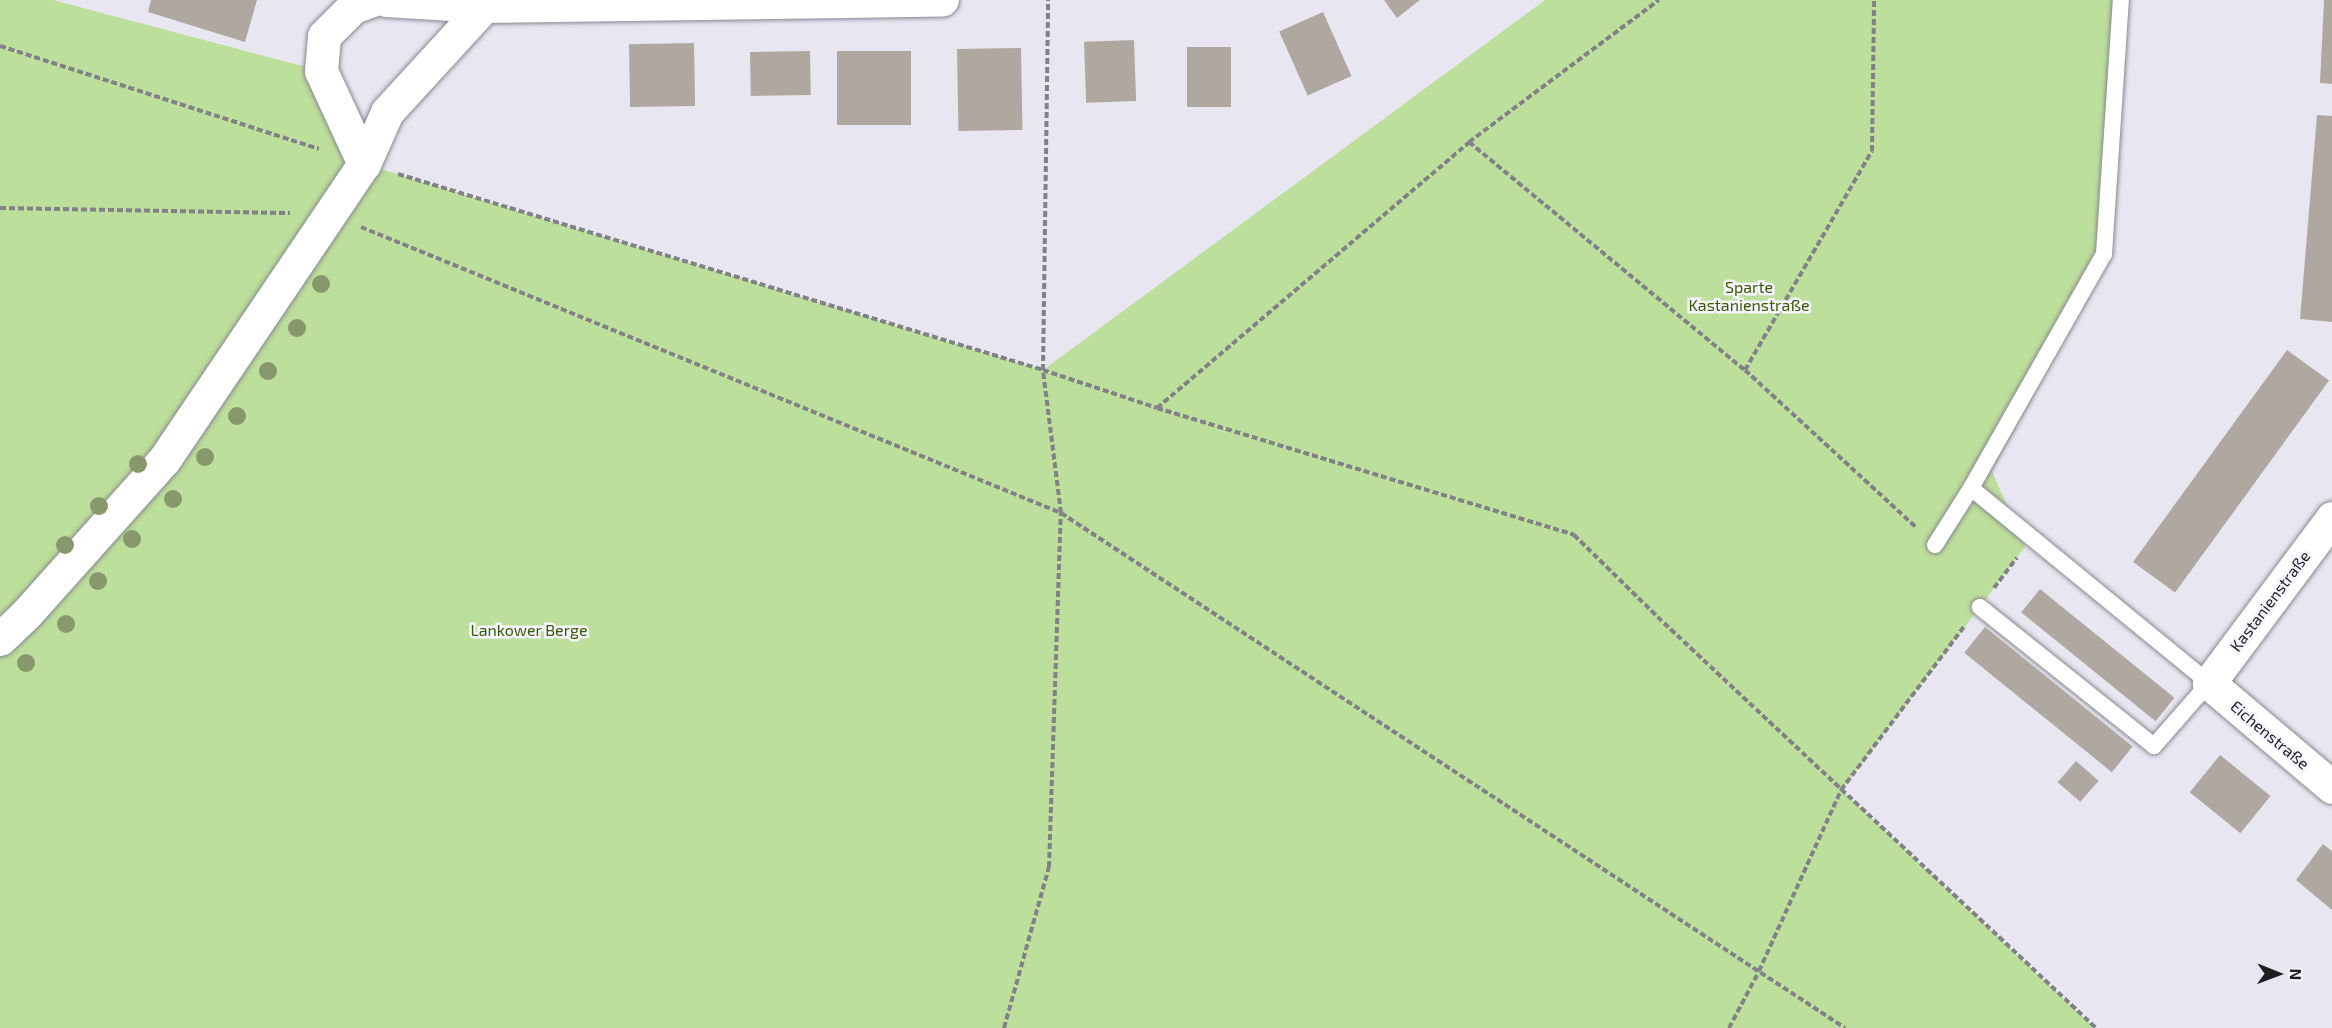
<!DOCTYPE html>
<html>
<head>
<meta charset="utf-8">
<style>
	body { margin:0 }
	#map { position:relative; width:2332px; height:1028px; overflow:hidden; background:#e8e7f1; font-family:"Exo 2",sans-serif }
	div>[style] { position:absolute }
	[style*='--x'] { left:calc(var(--x)*1px); top:calc(var(--y)*1px); width:calc(var(--w)*1px); rotate:calc(var(--a)*1deg) }
	.green>* { inset:0; background:#bcdf9b }
	.building>* { inset:0; background:#afa8a0; transform-origin:0 0 }
	.path>* { height:4px; margin-top:-2px; transform-origin:0; background:repeating-linear-gradient(90deg,#818187 0 6px,transparent 0 9px) }
	.roads { filter:drop-shadow(0 0 2px #888891) drop-shadow(0 0 2px #888891) }
	.lane>* { height:16px; margin:-8px; padding:0 8px; transform-origin:8px; border-radius:8px; background:#fff }
	.street>* { height:33px; margin:-16.5px; padding:0 16.5px; transform-origin:16.5px; border-radius:16.5px; background:#fff }
	.trees>* { width:18px; height:18px; margin:-9px; border-radius:50%; background:#87996c }
	span { translate:-50% -50%; white-space:nowrap; text-align:center; line-height:1.15; -webkit-text-stroke:5px #f5f4ff; paint-order:stroke }
	.park-label { font-size:16px; color:#385a00 }
	.street-label { font-size:16px; color:#1e1e21 }
	.north { position:absolute; left:2248px; top:944px; width:60px; height:60px; -webkit-text-stroke:4px #f5f4ff; paint-order:stroke; rotate:91deg; font-size:16px; font-weight:700; line-height:24px; text-align:center; color:#1e1e21 }
	.north::after { content:''; display:block; margin:auto; width:21px; height:27px; background:#1e1e21; clip-path:polygon(50% 0,100% 100%,50% 72%,0 100%) }
</style>
</head>
<body>
<div id="map">
	<div class="green">
		<i style="clip-path:polygon(0 0,53px 0,321px 71px,364px 164px,1043px 370px,1545px 0,2122px 0,2112px 254px,1992px 471px,2025px 547px,1842px 790px,2095px 1028px,0 1028px)"></i>
	</div>
	<div class="building">
		<i style="clip-path:polygon(151px 0,257px 0,245px 42px,148px 12px)"></i>
		<i style="clip-path:polygon(1384px 0,1420px 0,1397px 18px)"></i>
		<i style="clip-path:polygon(2324px 0,2332px 0,2332px 84px,2320px 83px)"></i>
		<i style="left:1323px;top:12px;width:70px;height:48px;rotate:66deg"></i>
		<i style="left:1134px;top:40px;width:61px;height:50px;rotate:88deg"></i>
		<i style="left:694px;top:43px;width:63px;height:65px;rotate:89deg"></i>
		<i style="left:1187px;top:47px;width:44px;height:60px"></i>
		<i style="left:1021px;top:48px;width:82px;height:64px;rotate:89deg"></i>
		<i style="left:810px;top:51px;width:44px;height:60px;rotate:89deg"></i>
		<i style="left:911px;top:51px;width:74px;height:74px;rotate:90deg"></i>
		<i style="clip-path:polygon(2317px 115px,2332px 116px,2332px 322px,2300px 319px)"></i>
		<i style="left:2287px;top:350px;width:52px;height:262px;rotate:36deg"></i>
		<i style="left:2040px;top:589px;width:173px;height:30px;rotate:39deg"></i>
		<i style="left:1985px;top:627px;width:190px;height:33px;rotate:39deg"></i>
		<i style="left:2220px;top:755px;width:65px;height:48px;rotate:39deg"></i>
		<i style="left:2076px;top:761px;width:30px;height:28px;rotate:41deg"></i>
		<i style="clip-path:polygon(2323px 844px,2332px 851px,2332px 910px,2296px 880px)"></i>
	</div>
	<div class="path">
		<i style="--x:0;--y:46;--w:335;--a:17.9"></i>
		<i style="--x:1469;--y:142;--w:358;--a:39.6"></i>
		<i style="--x:1745;--y:370;--w:232;--a:42.6"></i>
		<i style="--x:398;--y:174;--w:674;--a:16.9"></i>
		<i style="--x:1043;--y:370;--w:120;--a:18.4"></i>
		<i style="--x:1157;--y:408;--w:436;--a:16.9"></i>
		<i style="--x:1574;--y:535;--w:126;--a:44.4"></i>
		<i style="--x:1664;--y:623;--w:592;--a:43.15"></i>
		<i style="--x:0;--y:208;--w:290;--a:1"></i>
		<i style="--x:361;--y:227;--w:756;--a:22.22"></i>
		<i style="--x:1061;--y:513;--w:938;--a:33.3"></i>
		<i style="--x:1745;--y:370;--w:253;--a:-59.9"></i>
		<i style="--x:1872;--y:151;--w:151;--a:-89.2"></i>
		<i style="--x:1157;--y:408;--w:410;--a:-40.4"></i>
		<i style="--x:1469;--y:142;--w:237;--a:-36.8"></i>
		<i style="--x:1994;--y:588;--w:38;--a:-53"></i>
		<i style="--x:1004;--y:1028;--w:167;--a:-74.4"></i>
		<i style="--x:1049;--y:867;--w:354;--a:-88.1"></i>
		<i style="--x:1061;--y:513;--w:144;--a:-97.2"></i>
		<i style="--x:1043;--y:370;--w:370;--a:-89.2"></i>
		<i style="--x:1729;--y:1028;--w:64;--a:-62.2"></i>
		<i style="--x:1759;--y:971;--w:199;--a:-65.6"></i>
		<i style="--x:1841;--y:790;--w:204;--a:-53"></i>
	</div>
	<div class="roads">
		<div class="lane">
			<i style="--x:1971;--y:488;--w:308;--a:39.3"></i>
			<i style="--x:2209;--y:683;--w:84;--a:131.1"></i>
			<i style="--x:2154;--y:746;--w:223;--a:-141.4"></i>
			<i style="--x:1935;--y:545;--w:67;--a:-57.7"></i>
			<i style="--x:1971;--y:488;--w:269;--a:-60.4"></i>
			<i style="--x:2104;--y:254;--w:255;--a:-86.2"></i>
		</div>
		<div class="street">
			<i style="--x:386;--y:0;--w:98;--a:3.5"></i>
			<i style="--x:484;--y:6;--w:458;--a:-0.8"></i>
			<i style="--x:364;--y:164;--w:102;--a:-114.8"></i>
			<i style="--x:321;--y:71;--w:35;--a:-85"></i>
			<i style="--x:324;--y:36;--w:41;--a:-45"></i>
			<i style="--x:353;--y:7;--w:20;--a:-20"></i>
			<i style="--x:2332;--y:518;--w:206;--a:126.7"></i>
			<i style="--x:2209;--y:683;--w:161;--a:40.2"></i>
			<i style="--x:0;--y:639;--w:37;--a:-44"></i>
			<i style="--x:27;--y:613;--w:205;--a:-48.2"></i>
			<i style="--x:164;--y:460;--w:357;--a:-56"></i>
			<i style="--x:364;--y:164;--w:57;--a:-66.1"></i>
			<i style="--x:387;--y:112;--w:144;--a:-47.5"></i>
		</div>
	</div>
	<div class="trees">
		<i style="left:321px;top:284px"></i>
		<i style="left:297px;top:328px"></i>
		<i style="left:268px;top:371px"></i>
		<i style="left:237px;top:416px"></i>
		<i style="left:205px;top:457px"></i>
		<i style="left:138px;top:464px"></i>
		<i style="left:173px;top:499px"></i>
		<i style="left:99px;top:506px"></i>
		<i style="left:132px;top:539px"></i>
		<i style="left:65px;top:545px"></i>
		<i style="left:98px;top:581px"></i>
		<i style="left:66px;top:624px"></i>
		<i style="left:26px;top:663px"></i>
	</div>
	<div class="park-label">
		<span style="left:1749px;top:296px">Sparte<br>Kastanienstraße</span>
		<span style="left:529px;top:630px">Lankower Berge</span>
	</div>
	<div class="street-label">
		<span style="left:2270px;top:601px;rotate:-53deg">Kastanienstraße</span>
		<span style="left:2270px;top:735px;rotate:40deg">Eichenstraße</span>
	</div>
	<div class="north">N</div>
</div>
</body>
</html>
